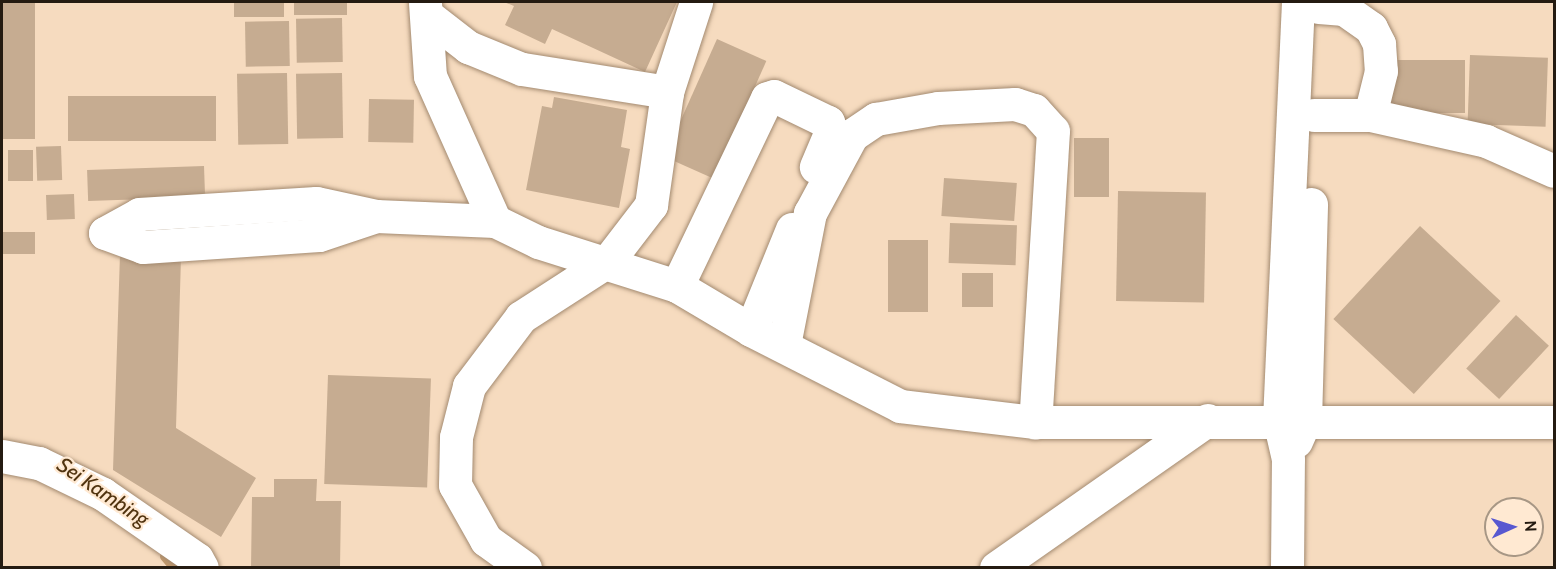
<!DOCTYPE html>
<html>
<head>
<meta charset="utf-8">
<style>
	body { margin:0 }
	#map { position:relative; width:1556px; height:569px; overflow:hidden; background:#f6dbbf; font-family:Cabin,sans-serif }
	div>[style] { position:absolute }
	[style*='--x'] { left:calc(var(--x)*1px); top:calc(var(--y)*1px); width:calc(var(--w)*1px); rotate:calc(var(--a)*1deg) }
	.stream>* { height:9px; margin:-4.5px; padding:0 4.5px; transform-origin:4.5px; border-radius:4.5px; background:#c1986b }
	.building>* { inset:0; background:#c6ac91; transform-origin:0 0 }
	.roads { filter:drop-shadow(0 0 2px #a38a70) drop-shadow(0 0 2px #a38a70) }
	.minor>* { height:33px; margin:-16.5px; padding:0 16.5px; transform-origin:16.5px; border-radius:16.5px; background:#fff }
	span { translate:-50% -50%; white-space:nowrap; text-align:center; line-height:1.15; -webkit-text-stroke:4.5px #ffe9d2; paint-order:stroke }
	.water-label { font-size:21px; color:#513410; font-style:italic }
	.frame { position:absolute; inset:0; border:3px solid #241b11; pointer-events:none }
	.north { position:absolute; left:1484px; top:497px; width:60px; height:60px; box-sizing:border-box; background:#ffe9d2; border:2px solid #a79785; border-radius:50%; rotate:87deg; font-size:16px; font-weight:700; line-height:24px; text-align:center; color:#241b11 }
	.north::after { content:''; display:block; margin:auto; width:21px; height:27px; background:#5858d0; clip-path:polygon(50% 0,100% 100%,50% 72%,0 100%) }
</style>
</head>
<body>
<div id="map">
	<div class="stream">
		<i style="--x:164;--y:556;--w:16;--a:50"></i>
	</div>
	<div class="building">
		<i style="left:2px;top:2px;width:33px;height:137px"></i>
		<i style="left:234px;top:2px;width:50px;height:15px"></i>
		<i style="left:294px;top:2px;width:53px;height:13px"></i>
		<i style="clip-path:polygon(504px 2px,677px 2px,645px 72px,552px 29px,545px 44px,505px 25px,514px 6px)"></i>
		<i style="left:342px;top:18px;width:44px;height:46px;rotate:89deg"></i>
		<i style="left:289px;top:21px;width:45px;height:44px;rotate:89deg"></i>
		<i style="left:717px;top:39px;width:54px;height:129px;rotate:24deg"></i>
		<i style="left:1470px;top:55px;width:78px;height:69px;rotate:2deg"></i>
		<i style="left:1391px;top:60px;width:74px;height:53px"></i>
		<i style="left:287px;top:73px;width:71px;height:50px;rotate:89deg"></i>
		<i style="left:342px;top:73px;width:65px;height:46px;rotate:89deg"></i>
		<i style="left:216px;top:96px;width:45px;height:148px;rotate:90deg"></i>
		<i style="clip-path:polygon(554px 97px,627px 110px,621px 147px,630px 149px,619px 208px,526px 190px,542px 106px,552px 108px)"></i>
		<i style="left:369px;top:99px;width:45px;height:43px;rotate:1deg"></i>
		<i style="left:1074px;top:138px;width:35px;height:59px"></i>
		<i style="left:61px;top:146px;width:34px;height:25px;rotate:88deg"></i>
		<i style="left:8px;top:150px;width:25px;height:31px"></i>
		<i style="left:204px;top:166px;width:31px;height:117px;rotate:88deg"></i>
		<i style="left:944px;top:178px;width:73px;height:38px;rotate:4deg"></i>
		<i style="left:1118px;top:191px;width:88px;height:110px;rotate:1deg"></i>
		<i style="left:74px;top:194px;width:25px;height:28px;rotate:88deg"></i>
		<i style="left:950px;top:223px;width:67px;height:40px;rotate:2deg"></i>
		<i style="left:1420px;top:226px;width:110px;height:127px;rotate:43deg"></i>
		<i style="left:35px;top:232px;width:22px;height:33px;rotate:90deg"></i>
		<i style="left:888px;top:240px;width:40px;height:72px"></i>
		<i style="clip-path:polygon(120px 254px,181px 257px,176px 428px,256px 478px,221px 537px,113px 470px)"></i>
		<i style="left:962px;top:273px;width:31px;height:34px"></i>
		<i style="left:1516px;top:315px;width:45px;height:73px;rotate:43deg"></i>
		<i style="left:328px;top:375px;width:103px;height:109px;rotate:2deg"></i>
		<i style="clip-path:polygon(274px 479px,317px 479px,316px 501px,341px 501px,340px 568px,251px 568px,252px 497px,274px 497px)"></i>
	</div>
	<div class="roads">
		<div class="minor">
			<i style="--x:425;--y:3;--w:73;--a:86.1"></i>
			<i style="--x:430;--y:76;--w:159;--a:65.9"></i>
			<i style="--x:1319;--y:7;--w:25;--a:5"></i>
			<i style="--x:1344;--y:9;--w:33;--a:35"></i>
			<i style="--x:1371;--y:28;--w:18;--a:63"></i>
			<i style="--x:1379;--y:44;--w:27;--a:86"></i>
			<i style="--x:1381;--y:71;--w:45;--a:104"></i>
			<i style="--x:428;--y:16;--w:51;--a:37.8"></i>
			<i style="--x:468;--y:47;--w:58;--a:22.2"></i>
			<i style="--x:522;--y:69;--w:147;--a:9"></i>
			<i style="--x:1314;--y:115;--w:56;--a:0"></i>
			<i style="--x:1370;--y:115;--w:119;--a:12.6"></i>
			<i style="--x:1486;--y:141;--w:74;--a:23.8"></i>
			<i style="--x:105;--y:233;--w:39;--a:-29"></i>
			<i style="--x:139;--y:214;--w:177;--a:-3.6"></i>
			<i style="--x:316;--y:203;--w:61;--a:12.2"></i>
			<i style="--x:376;--y:216;--w:119;--a:2.4"></i>
			<i style="--x:495;--y:221;--w:48;--a:26"></i>
			<i style="--x:538;--y:242;--w:146;--a:17.6"></i>
			<i style="--x:677;--y:286;--w:86;--a:30.7"></i>
			<i style="--x:751;--y:330;--w:167;--a:27"></i>
			<i style="--x:900;--y:406;--w:136;--a:6.8"></i>
			<i style="--x:1035;--y:422;--w:519;--a:0"></i>
			<i style="--x:105;--y:233;--w:40;--a:20.2"></i>
			<i style="--x:143;--y:247;--w:176;--a:-3.9"></i>
			<i style="--x:319;--y:235;--w:60;--a:-18.4"></i>
			<i style="--x:677;--y:286;--w:208;--a:-64.4"></i>
			<i style="--x:767;--y:98;--w:7;--a:-16"></i>
			<i style="--x:774;--y:96;--w:60;--a:25.7"></i>
			<i style="--x:828;--y:122;--w:9;--a:72"></i>
			<i style="--x:831;--y:131;--w:39;--a:113"></i>
			<i style="--x:751;--y:330;--w:109;--a:-67.9"></i>
			<i style="--x:784;--y:345;--w:135;--a:-78.9"></i>
			<i style="--x:810;--y:213;--w:89;--a:-61.7"></i>
			<i style="--x:852;--y:135;--w:29;--a:-34"></i>
			<i style="--x:876;--y:119;--w:63;--a:-10.1"></i>
			<i style="--x:938;--y:108;--w:77;--a:-3"></i>
			<i style="--x:1015;--y:104;--w:20;--a:18"></i>
			<i style="--x:1034;--y:110;--w:28;--a:48"></i>
			<i style="--x:1053;--y:131;--w:292;--a:93.5"></i>
			<i style="--x:1296;--y:441;--w:22;--a:-66"></i>
			<i style="--x:1305;--y:421;--w:217;--a:-88.4"></i>
			<i style="--x:2;--y:456;--w:38;--a:11"></i>
			<i style="--x:39;--y:463;--w:71;--a:25.8"></i>
			<i style="--x:103;--y:494;--w:114;--a:34.7"></i>
			<i style="--x:197;--y:559;--w:10;--a:61"></i>
			<i style="--x:525;--y:568;--w:48;--a:-144.3"></i>
			<i style="--x:486;--y:540;--w:63;--a:-119.4"></i>
			<i style="--x:455;--y:485;--w:48;--a:-88.8"></i>
			<i style="--x:456;--y:437;--w:53;--a:-75.7"></i>
			<i style="--x:469;--y:386;--w:86;--a:-53"></i>
			<i style="--x:521;--y:317;--w:103;--a:-32.8"></i>
			<i style="--x:608;--y:261;--w:71;--a:-52.5"></i>
			<i style="--x:651;--y:205;--w:114;--a:-81.9"></i>
			<i style="--x:667;--y:92;--w:95;--a:-72.1"></i>
			<i style="--x:996;--y:568;--w:258;--a:-35"></i>
			<i style="--x:1287;--y:568;--w:109;--a:-89.5"></i>
			<i style="--x:1288;--y:459;--w:40;--a:-103"></i>
			<i style="--x:1279;--y:420;--w:418;--a:-87.4"></i>
		</div>
	</div>
	<div class="water-label">
		<span style="left:103px;top:492px;rotate:34deg">Sei Kambing</span>
	</div>
	<div class="frame"></div>
	<div class="north">N</div>
</div>
</body>
</html>
